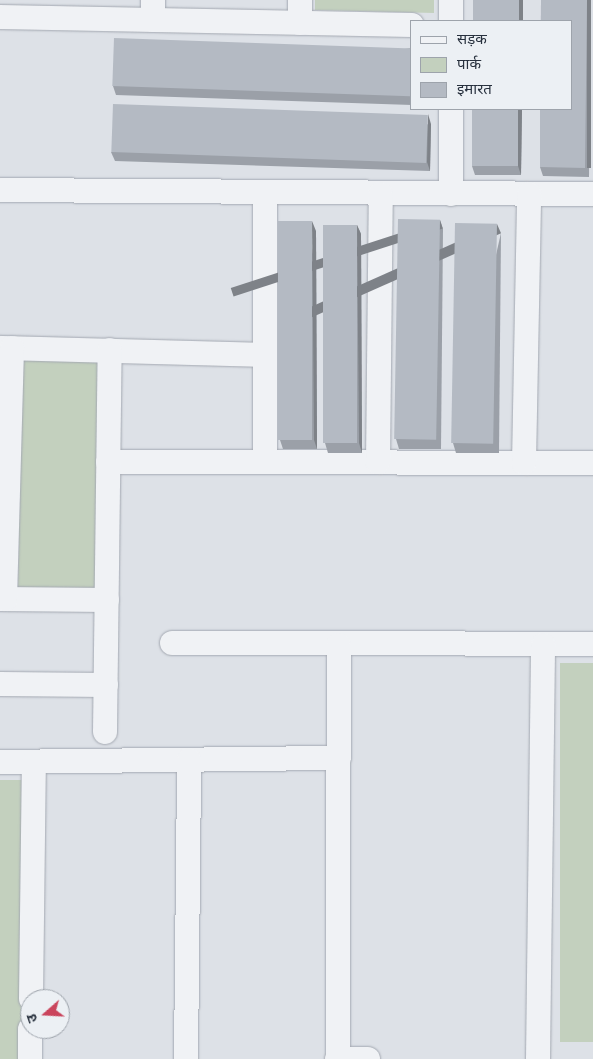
<!DOCTYPE html>
<html>
<head>
<meta charset="utf-8">
<style>
	body { margin:0 }
	#map { position:relative; width:593px; height:1059px; overflow:hidden; background:#dde1e7; font-family:"PT Sans Narrow","Noto Sans Devanagari",sans-serif }
	div>[style] { position:absolute }
	[style*='--x'] { left:calc(var(--x)*1px); top:calc(var(--y)*1px); width:calc(var(--w)*1px); rotate:calc(var(--a)*1deg) }
	.green>* { inset:0; background:#c3d0be; transform-origin:0 0 }
	.roads { filter:drop-shadow(0 0 1px #a3a8b1) drop-shadow(0 0 1px #a3a8b1) }
	.minor>* { height:24px; margin:-12px; padding:0 12px; transform-origin:12px; border-radius:12px; background:#f0f2f5 }
	.wall>* { inset:0; background:#9ba0a8 }
	.shaded-wall>* { inset:0; background:#7e8288; transform-origin:0 0 }
	.building>* { inset:0; background:#b4bac3; transform-origin:0 0 }
	span { translate:-50% -50%; white-space:nowrap; text-align:center; line-height:1.15; -webkit-text-stroke:4px #ecf0f4; paint-order:stroke }
	.legend { position:absolute; left:410px; top:20px; width:162px; height:90px; box-sizing:border-box; background:#ecf0f4; border:1px solid #9da3ab; margin:0; padding:6px 9px; list-style:none; font-size:15px; color:#27303d }
	.legend li { display:flex; align-items:center; gap:10px; height:25px }
	.legend b { width:25px; border:1px solid #9da3ab }
	.north { position:absolute; left:20px; top:989px; width:50px; height:50px; box-sizing:border-box; background:#ecf0f4; border:1px solid #9da3ab; border-radius:50%; rotate:251deg; font-size:14px; font-weight:700; line-height:20px; text-align:center; color:#27303d }
	.north::after { content:''; display:block; margin:auto; width:18px; height:22px; background:#ca445c; clip-path:polygon(50% 0,100% 100%,50% 72%,0 100%) }
</style>
</head>
<body>
<div id="map">
	<div class="green">
		<i style="clip-path:polygon(315px 0,434px 0,434px 13px,315px 10px)"></i>
		<i style="left:22px;top:360px;width:79px;height:229px;rotate:1deg"></i>
		<i style="left:560px;top:663px;width:33px;height:379px"></i>
		<i style="left:0;top:780px;width:22px;height:279px"></i>
	</div>
	<div class="roads">
		<div class="minor">
			<i style="--x:153;--y:0;--w:20;--a:90"></i>
			<i style="--x:0;--y:17;--w:412;--a:1.1"></i>
			<i style="--x:451;--y:21;--w:21;--a:-90"></i>
			<i style="--x:300;--y:23;--w:23;--a:-90"></i>
			<i style="--x:0;--y:190;--w:593;--a:0.39"></i>
			<i style="--x:451;--y:194;--w:85;--a:-90"></i>
			<i style="--x:0;--y:348;--w:265;--a:1.5"></i>
			<i style="--x:108;--y:462;--w:485;--a:0.1"></i>
			<i style="--x:265;--y:462;--w:269;--a:-90"></i>
			<i style="--x:378;--y:462;--w:268;--a:-89.4"></i>
			<i style="--x:524;--y:463;--w:269;--a:-88.9"></i>
			<i style="--x:0;--y:599;--w:107;--a:0.5"></i>
			<i style="--x:5;--y:599;--w:251;--a:-88.4"></i>
			<i style="--x:172;--y:643;--w:421;--a:0.1"></i>
			<i style="--x:0;--y:684;--w:106;--a:0.5"></i>
			<i style="--x:105;--y:732;--w:382;--a:-89.3"></i>
			<i style="--x:0;--y:762;--w:339;--a:-0.7"></i>
			<i style="--x:31;--y:999;--w:237;--a:-89.3"></i>
			<i style="--x:338;--y:1058;--w:413;--a:-89.9"></i>
			<i style="--x:30;--y:1059;--w:30;--a:-90"></i>
			<i style="--x:186;--y:1059;--w:299;--a:-89.4"></i>
			<i style="--x:337;--y:1059;--w:31;--a:0"></i>
			<i style="--x:538;--y:1059;--w:414;--a:-89.3"></i>
		</div>
	</div>
	<div class="wall">
		<i style="clip-path:polygon(541px 0,591px 0,589px 177px,543px 176px,540px 167px)"></i>
		<i style="clip-path:polygon(412px 48px,412px 105px,116px 95px,113px 86px)"></i>
		<i style="clip-path:polygon(522px 109px,521px 175px,475px 175px,472px 166px)"></i>
		<i style="clip-path:polygon(431px 124px,430px 171px,115px 161px,111px 152px)"></i>
		<i style="clip-path:polygon(440px 220px,443px 229px,441px 449px,399px 449px,396px 439px)"></i>
		<i style="clip-path:polygon(357px 225px,361px 234px,362px 453px,328px 453px,325px 443px)"></i>
		<i style="clip-path:polygon(316px 231px,317px 449px,283px 449px,280px 440px)"></i>
		<i style="clip-path:polygon(501px 233px,499px 453px,456px 453px,453px 443px)"></i>
	</div>
	<div class="shaded-wall">
		<i style="left:519px;top:0;width:4px;height:21px"></i>
		<i style="left:587px;top:0;width:4px;height:168px"></i>
		<i style="clip-path:polygon(518px 109px,522px 109px,521px 175px,518px 166px)"></i>
		<i style="clip-path:polygon(428px 114px,431px 124px,430px 171px,427px 162px)"></i>
		<i style="left:440px;top:220px;width:9px;height:220px;rotate:72deg"></i>
		<i style="clip-path:polygon(312px 221px,316px 231px,317px 449px,314px 440px)"></i>
		<i style="left:497px;top:224px;width:10px;height:220px;rotate:66deg"></i>
		<i style="clip-path:polygon(357px 225px,361px 234px,362px 453px,359px 443px)"></i>
	</div>
	<div class="building">
		<i style="left:473px;top:0;width:46px;height:21px"></i>
		<i style="clip-path:polygon(541px 0,587px 0,585px 168px,540px 167px,540px 109px,572px 109px,572px 21px,541px 21px)"></i>
		<i style="left:114px;top:38px;width:298px;height:48px;rotate:2deg"></i>
		<i style="left:113px;top:104px;width:315px;height:48px;rotate:2deg"></i>
		<i style="left:472px;top:109px;width:46px;height:57px"></i>
		<i style="left:398px;top:219px;width:42px;height:220px;rotate:1deg"></i>
		<i style="left:278px;top:221px;width:34px;height:219px"></i>
		<i style="left:455px;top:223px;width:42px;height:220px;rotate:1deg"></i>
		<i style="left:323px;top:225px;width:34px;height:218px"></i>
	</div>
	<ul class="legend">
	<li><b style="height:6px;background:#f0f2f5"></b>सड़क</li>
	<li><b style="height:14px;background:#c3d0be"></b>पार्क</li>
	<li><b style="height:14px;background:#b4bac3"></b>इमारत</li>
	</ul>
	<div class="north">उ</div>
</div>
</body>
</html>
